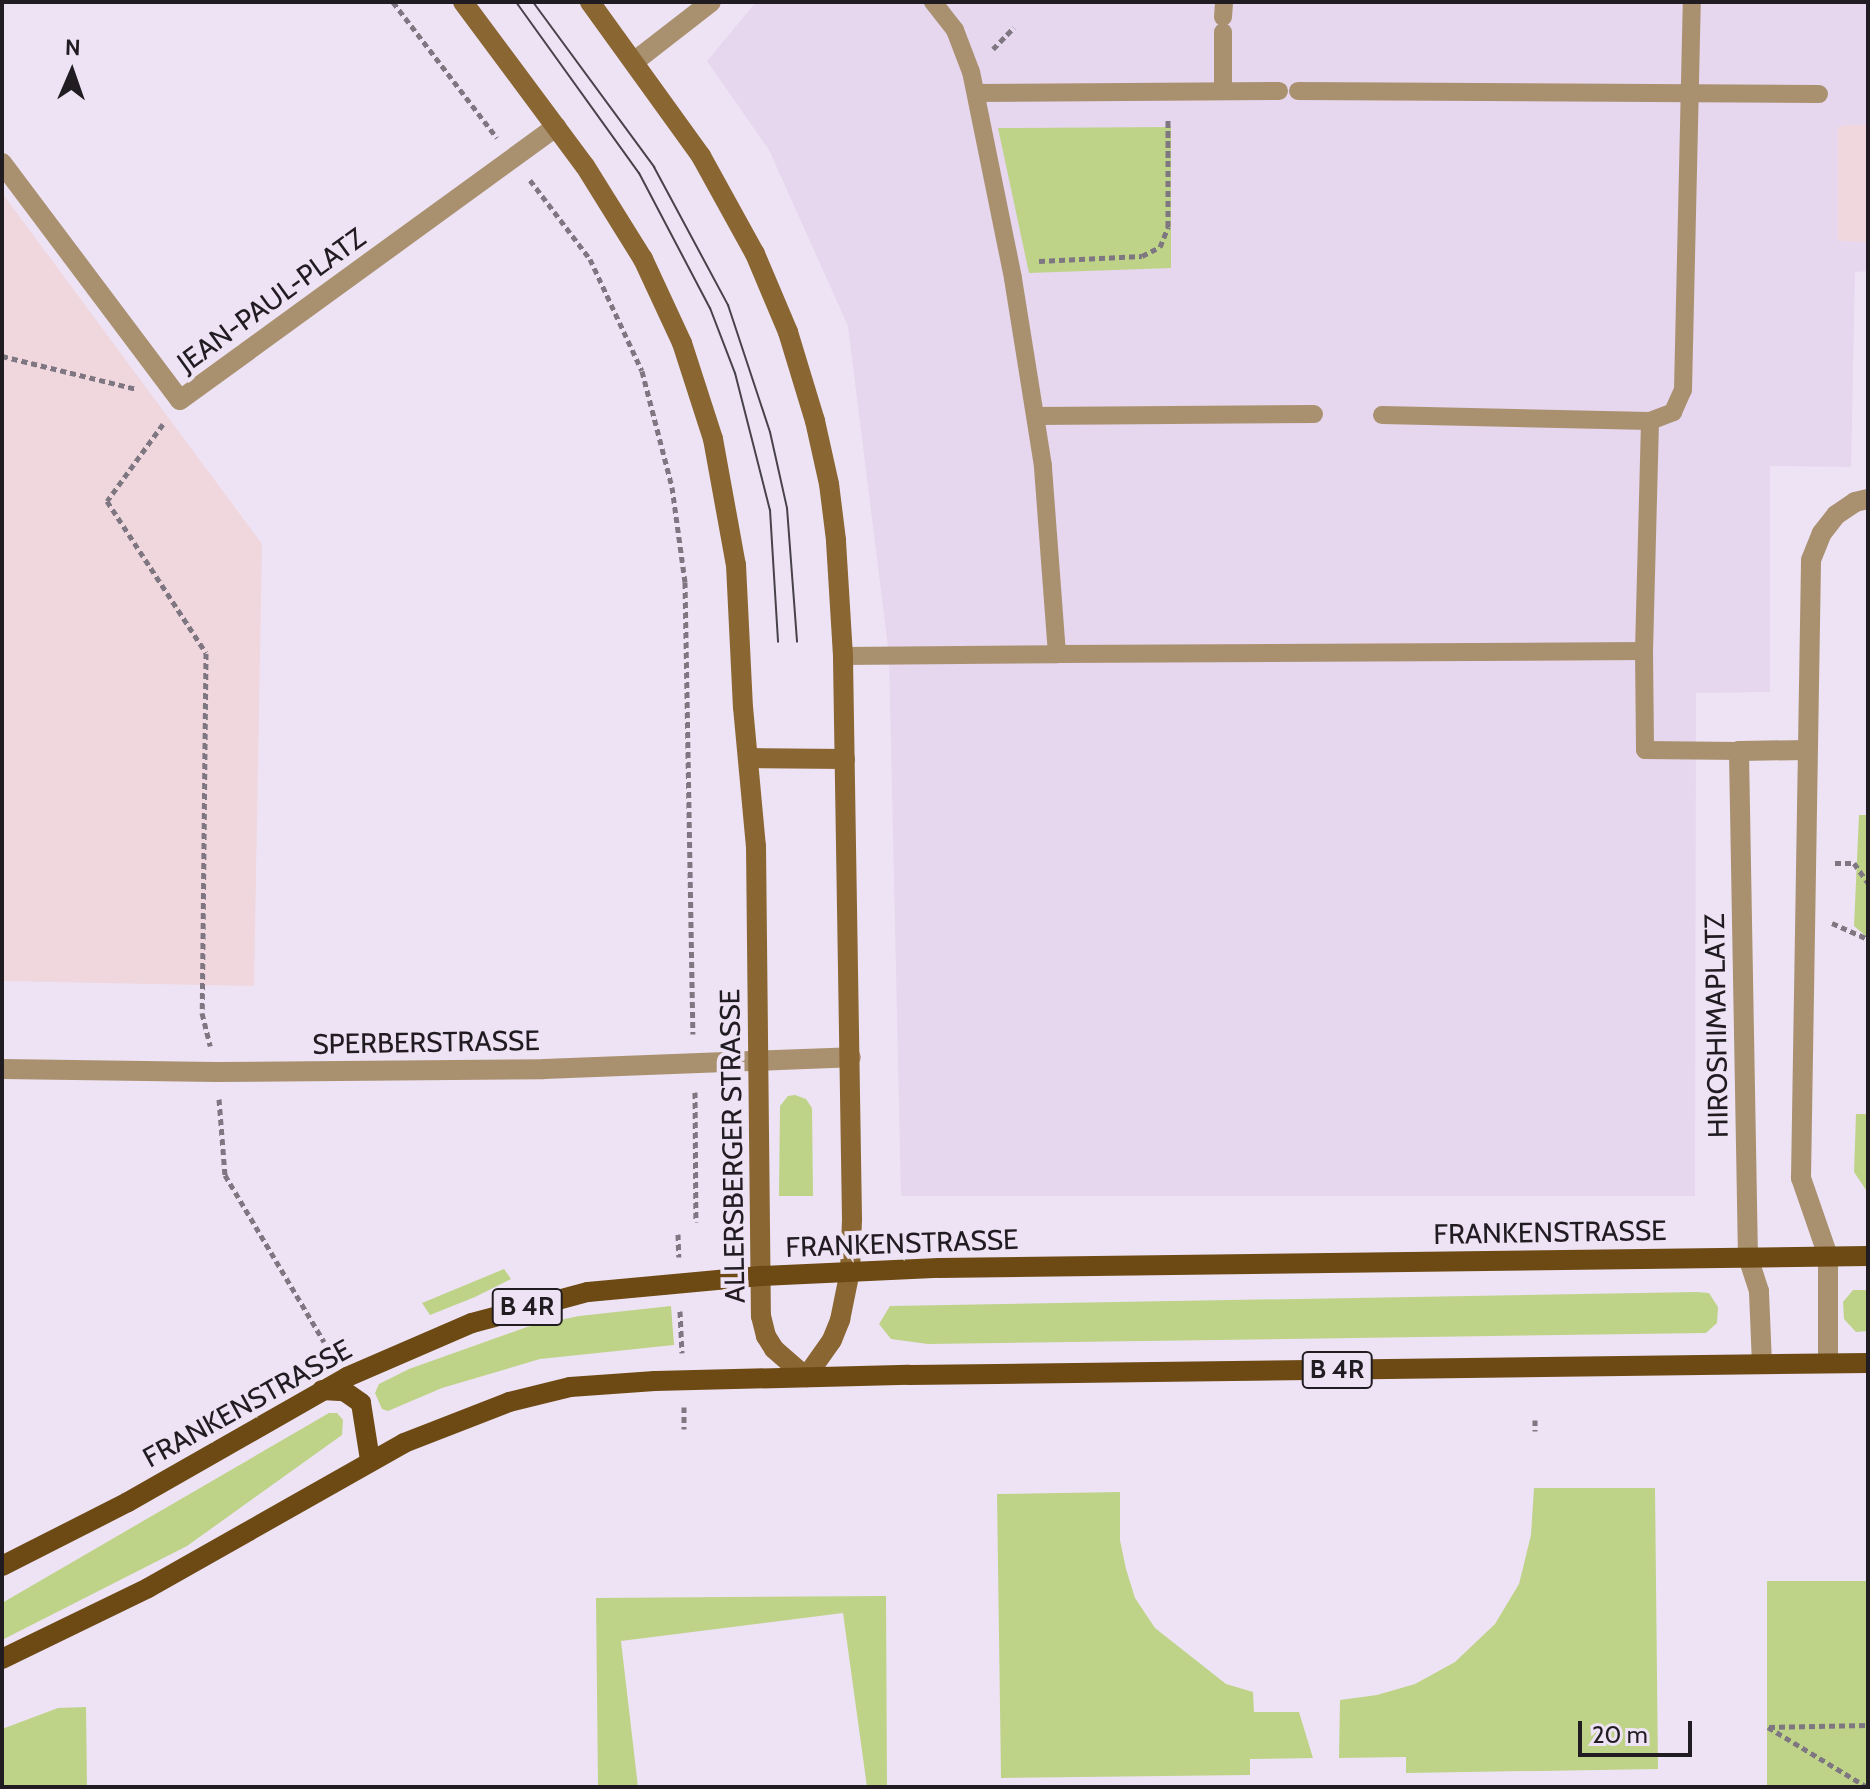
<!DOCTYPE html>
<html>
<head>
<meta charset="utf-8">
<style>
	body { margin:0 }
	#map { position:relative; width:1870px; height:1789px; overflow:hidden; background:#eee3f4; font-family:Cabin,sans-serif }
	div>[style] { position:absolute }
	[style*='--x'] { left:calc(var(--x)*1px); top:calc(var(--y)*1px); width:calc(var(--w)*1px); rotate:calc(var(--a)*1deg) }
	.built>* { inset:0; background:#e6d6ee }
	.education>* { inset:0; background:#f0d6dd }
	.green>* { inset:0; background:#bed388; transform-origin:0 0 }
	.path>* { height:5px; margin-top:-2.5px; transform-origin:0; background:repeating-linear-gradient(90deg,#7e7782 0 6px,transparent 0 10px) }
	.service>* { height:18px; margin:-9px; padding:0 9px; transform-origin:9px; border-radius:9px; background:#a99170 }
	.minor>* { height:20px; margin:-10px; padding:0 10px; transform-origin:10px; border-radius:10px; background:#a99170 }
	.secondary>* { height:20px; margin:-10px; padding:0 10px; transform-origin:10px; border-radius:10px; background:#8a6633 }
	.primary>* { height:20px; margin:-10px; padding:0 10px; transform-origin:10px; border-radius:10px; background:#6d4a14 }
	.tram>* { height:2px; margin:-1px; padding:0 1px; transform-origin:1px; border-radius:1px; background:#48424a }
	span { translate:-50% -50%; white-space:nowrap; text-align:center; line-height:1.15; -webkit-text-stroke:8px #eee3f4; paint-order:stroke }
	.shield-label span { padding:2px 6px; background:#eee3f4; border:2px solid; border-radius:6px; -webkit-text-stroke-width:0 }
	.shield-label { font-size:26px; color:#201c22; font-weight:700 }
	.street-label { font-size:28px; color:#201c22 }
	.frame { position:absolute; inset:0; border:4px solid #201c22; pointer-events:none }
	.north { position:absolute; left:32px; top:32px; width:80px; height:80px; -webkit-text-stroke:6px #eee3f4; paint-order:stroke; rotate:2deg; font-size:22px; font-weight:700; line-height:32px; text-align:center; color:#201c22 }
	.north::after { content:''; display:block; margin:auto; width:28px; height:36px; background:#201c22; clip-path:polygon(50% 0,100% 100%,50% 72%,0 100%) }
	.scale { position:absolute; left:1578px; top:1721px; width:114px; height:36px; box-sizing:border-box; border:4px solid #201c22; border-top:0; padding-left:10px; font-size:24px; line-height:28px; white-space:nowrap; color:#201c22; -webkit-text-stroke:6px #eee3f4; paint-order:stroke }
</style>
</head>
<body>
<div id="map">
	<div class="built">
		<i style="clip-path:polygon(756px 2px,1868px 2px,1868px 271px,1855px 272px,1851px 467px,1770px 466px,1770px 692px,1696px 693px,1695px 1196px,901px 1196px,889px 655px,848px 326px,769px 150px,707px 61px)"></i>
	</div>
	<div class="education">
		<i style="clip-path:polygon(1848px 125px,1868px 125px,1868px 242px,1838px 241px,1838px 127px)"></i>
		<i style="clip-path:polygon(2px 193px,262px 544px,254px 986px,2px 981px)"></i>
	</div>
	<div class="green">
		<i style="clip-path:polygon(1171px 127px,1171px 268px,1029px 273px,998px 128px)"></i>
		<i style="clip-path:polygon(1859px 815px,1868px 815px,1868px 938px,1854px 926px)"></i>
		<i style="clip-path:polygon(795px 1095px,806px 1099px,812px 1108px,813px 1196px,779px 1196px,780px 1106px,788px 1096px)"></i>
		<i style="clip-path:polygon(1856px 1114px,1868px 1114px,1868px 1193px,1854px 1172px)"></i>
		<i style="clip-path:polygon(504px 1269px,511px 1279px,475px 1297px,430px 1315px,422px 1303px)"></i>
		<i style="clip-path:polygon(1853px 1290px,1868px 1290px,1868px 1331px,1856px 1332px,1844px 1319px,1843px 1302px)"></i>
		<i style="clip-path:polygon(1696px 1292px,1709px 1293px,1718px 1307px,1717px 1323px,1706px 1333px,928px 1344px,891px 1339px,879px 1324px,890px 1306px)"></i>
		<i style="clip-path:polygon(671px 1306px,674px 1345px,540px 1359px,442px 1388px,388px 1411px,382px 1409px,375px 1393px,379px 1384px,409px 1369px,527px 1327px,579px 1316px)"></i>
		<i style="clip-path:polygon(329px 1413px,337px 1413px,343px 1420px,342px 1435px,187px 1546px,2px 1640px,2px 1603px)"></i>
		<i style="clip-path:polygon(1534px 1488px,1655px 1488px,1658px 1769px,1406px 1773px,1406px 1757px,1339px 1758px,1340px 1700px,1377px 1695px,1415px 1684px,1455px 1662px,1495px 1624px,1519px 1584px,1531px 1535px)"></i>
		<i style="clip-path:polygon(1120px 1492px,1120px 1540px,1126px 1569px,1135px 1598px,1155px 1628px,1226px 1684px,1253px 1692px,1254px 1712px,1299px 1712px,1313px 1758px,1250px 1759px,1250px 1775px,1001px 1778px,997px 1494px)"></i>
		<i style="left:1767px;top:1581px;width:101px;height:206px"></i>
		<i style="clip-path:polygon(886px 1596px,887px 1787px,867px 1787px,843px 1613px,621px 1641px,638px 1787px,598px 1787px,596px 1598px)"></i>
		<i style="clip-path:polygon(86px 1707px,87px 1787px,2px 1787px,2px 1729px,58px 1708px)"></i>
	</div>
	<div class="path">
		<i style="--x:393;--y:2;--w:171;--a:52.6"></i>
		<i style="--x:993;--y:49;--w:30;--a:-46"></i>
		<i style="--x:530;--y:180;--w:99;--a:52.8"></i>
		<i style="--x:590;--y:259;--w:123;--a:65.1"></i>
		<i style="--x:642;--y:371;--w:120;--a:75.5"></i>
		<i style="--x:672;--y:487;--w:96;--a:82.2"></i>
		<i style="--x:685;--y:582;--w:452;--a:89"></i>
		<i style="--x:1039;--y:261;--w:103;--a:-2.8"></i>
		<i style="--x:1142;--y:256;--w:20;--a:-27"></i>
		<i style="--x:1160;--y:247;--w:22;--a:-68"></i>
		<i style="--x:1168;--y:227;--w:109;--a:-90"></i>
		<i style="--x:2;--y:356;--w:138;--a:13.8"></i>
		<i style="--x:163;--y:424;--w:95;--a:126"></i>
		<i style="--x:107;--y:501;--w:181;--a:56.9"></i>
		<i style="--x:206;--y:653;--w:360;--a:90.6"></i>
		<i style="--x:202;--y:1013;--w:34;--a:76"></i>
		<i style="--x:1835;--y:863;--w:19;--a:0"></i>
		<i style="--x:1854;--y:863;--w:24;--a:55"></i>
		<i style="--x:1832;--y:923;--w:39;--a:24"></i>
		<i style="--x:695;--y:1092;--w:130;--a:89.6"></i>
		<i style="--x:219;--y:1099;--w:76;--a:85.5"></i>
		<i style="--x:225;--y:1175;--w:194;--a:59.3"></i>
		<i style="--x:678;--y:1234;--w:23;--a:88"></i>
		<i style="--x:680;--y:1311;--w:42;--a:87.3"></i>
		<i style="--x:684;--y:1407;--w:22;--a:90"></i>
		<i style="--x:1535;--y:1420;--w:11;--a:90"></i>
		<i style="--x:1768;--y:1727;--w:116;--a:31.2"></i>
		<i style="--x:1769;--y:1727;--w:99;--a:-1.2"></i>
	</div>
	<div class="service">
		<i style="--x:1223;--y:17;--w:15;--a:-86"></i>
		<i style="--x:1223;--y:32;--w:57;--a:90"></i>
		<i style="--x:1298;--y:91;--w:521;--a:0.33"></i>
		<i style="--x:976;--y:93;--w:303;--a:-0.4"></i>
		<i style="--x:1382;--y:415;--w:268;--a:1.3"></i>
		<i style="--x:1036;--y:416;--w:278;--a:-0.4"></i>
		<i style="--x:1644;--y:651;--w:99;--a:89.4"></i>
		<i style="--x:1645;--y:750;--w:94;--a:0.6"></i>
		<i style="--x:1057;--y:654;--w:587;--a:-0.29"></i>
		<i style="--x:1644;--y:651;--w:230;--a:-88.5"></i>
		<i style="--x:1650;--y:421;--w:25;--a:-21"></i>
		<i style="--x:1673;--y:412;--w:24;--a:-66"></i>
		<i style="--x:1683;--y:390;--w:388;--a:-88.7"></i>
		<i style="--x:843;--y:656;--w:214;--a:-0.5"></i>
		<i style="--x:1057;--y:654;--w:189;--a:-94.3"></i>
		<i style="--x:1043;--y:466;--w:190;--a:-99.1"></i>
		<i style="--x:1013;--y:278;--w:210;--a:-101.5"></i>
		<i style="--x:971;--y:72;--w:45;--a:-110.9"></i>
		<i style="--x:955;--y:30;--w:36;--a:-128"></i>
	</div>
	<div class="minor">
		<i style="--x:635;--y:61;--w:96;--a:-37.8"></i>
		<i style="--x:2;--y:163;--w:296;--a:53.1"></i>
		<i style="--x:180;--y:400;--w:465;--a:-36"></i>
		<i style="--x:2;--y:1069;--w:214;--a:0.8"></i>
		<i style="--x:216;--y:1072;--w:328;--a:-0.5"></i>
		<i style="--x:544;--y:1069;--w:307;--a:-2.2"></i>
		<i style="--x:1828;--y:1363;--w:107;--a:-90"></i>
		<i style="--x:1828;--y:1256;--w:83;--a:-109.1"></i>
		<i style="--x:1801;--y:1178;--w:618;--a:-89.07"></i>
		<i style="--x:1811;--y:560;--w:29;--a:-68"></i>
		<i style="--x:1822;--y:533;--w:23;--a:-52"></i>
		<i style="--x:1836;--y:515;--w:23;--a:-34"></i>
		<i style="--x:1855;--y:502;--w:13;--a:-13"></i>
		<i style="--x:1762;--y:1364;--w:73;--a:-92.4"></i>
		<i style="--x:1759;--y:1291;--w:35;--a:-108"></i>
		<i style="--x:1748;--y:1258;--w:507;--a:-91.02"></i>
		<i style="--x:1739;--y:751;--w:67;--a:-0.9"></i>
	</div>
	<div class="secondary">
		<i style="--x:463;--y:2;--w:204;--a:53.4"></i>
		<i style="--x:585;--y:166;--w:110;--a:58.1"></i>
		<i style="--x:643;--y:259;--w:93;--a:65.1"></i>
		<i style="--x:682;--y:343;--w:101;--a:72.1"></i>
		<i style="--x:713;--y:439;--w:128;--a:79.7"></i>
		<i style="--x:736;--y:565;--w:142;--a:87.2"></i>
		<i style="--x:743;--y:707;--w:140;--a:84.7"></i>
		<i style="--x:756;--y:846;--w:470;--a:89.4"></i>
		<i style="--x:761;--y:1316;--w:21;--a:76"></i>
		<i style="--x:766;--y:1336;--w:15;--a:58"></i>
		<i style="--x:774;--y:1349;--w:43;--a:41.2"></i>
		<i style="--x:806;--y:1377;--w:45;--a:-54.9"></i>
		<i style="--x:832;--y:1340;--w:22;--a:-68"></i>
		<i style="--x:840;--y:1320;--w:50;--a:-78.5"></i>
		<i style="--x:850;--y:1271;--w:52;--a:-87.8"></i>
		<i style="--x:852;--y:1219;--w:563;--a:-90.92"></i>
		<i style="--x:843;--y:656;--w:116;--a:-93.5"></i>
		<i style="--x:836;--y:540;--w:56;--a:-97.1"></i>
		<i style="--x:829;--y:484;--w:65;--a:-102.5"></i>
		<i style="--x:815;--y:421;--w:93;--a:-106.9"></i>
		<i style="--x:788;--y:332;--w:85;--a:-112.9"></i>
		<i style="--x:755;--y:254;--w:112;--a:-118.9"></i>
		<i style="--x:701;--y:156;--w:190;--a:-125.8"></i>
		<i style="--x:748;--y:758;--w:97;--a:0.6"></i>
	</div>
	<div class="primary">
		<i style="--x:322;--y:1390;--w:22;--a:3"></i>
		<i style="--x:344;--y:1391;--w:21;--a:35"></i>
		<i style="--x:361;--y:1403;--w:58;--a:81"></i>
		<i style="--x:2;--y:1566;--w:141;--a:-26.9"></i>
		<i style="--x:128;--y:1502;--w:252;--a:-29.7"></i>
		<i style="--x:347;--y:1377;--w:136;--a:-23.4"></i>
		<i style="--x:472;--y:1323;--w:120;--a:-15"></i>
		<i style="--x:588;--y:1292;--w:173;--a:-5.3"></i>
		<i style="--x:760;--y:1276;--w:179;--a:-2.6"></i>
		<i style="--x:939;--y:1268;--w:929;--a:-0.74"></i>
		<i style="--x:2;--y:1659;--w:162;--a:-25.9"></i>
		<i style="--x:148;--y:1588;--w:294;--a:-29.5"></i>
		<i style="--x:404;--y:1443;--w:113;--a:-21.3"></i>
		<i style="--x:509;--y:1402;--w:63;--a:-13.8"></i>
		<i style="--x:570;--y:1387;--w:85;--a:-4"></i>
		<i style="--x:655;--y:1381;--w:254;--a:-1.4"></i>
		<i style="--x:909;--y:1375;--w:959;--a:-0.72"></i>
	</div>
	<div class="tram">
		<i style="--x:516;--y:2;--w:211;--a:54.3"></i>
		<i style="--x:639;--y:173;--w:153;--a:62.3"></i>
		<i style="--x:710;--y:308;--w:70;--a:69"></i>
		<i style="--x:735;--y:373;--w:141;--a:75.7"></i>
		<i style="--x:770;--y:510;--w:132;--a:86.5"></i>
		<i style="--x:533;--y:2;--w:205;--a:53.7"></i>
		<i style="--x:654;--y:167;--w:157;--a:61.8"></i>
		<i style="--x:728;--y:305;--w:134;--a:71.7"></i>
		<i style="--x:770;--y:432;--w:78;--a:77.4"></i>
		<i style="--x:787;--y:508;--w:134;--a:85.7"></i>
	</div>
	<div class="shield-label">
		<span style="left:527px;top:1307px">B 4R</span>
		<span style="left:1337px;top:1370px">B 4R</span>
	</div>
	<div class="street-label">
		<span style="left:271px;top:300px;rotate:-36deg">JEAN-PAUL-PLATZ</span>
		<span style="left:1716px;top:1026px;rotate:-91deg">HIROSHIMAPLATZ</span>
		<span style="left:426px;top:1042px;rotate:-1deg">SPERBERSTRASSE</span>
		<span style="left:732px;top:1146px;rotate:-91deg">ALLERSBERGER STRASSE</span>
		<span style="left:1550px;top:1232px;rotate:-1deg">FRANKENSTRASSE</span>
		<span style="left:902px;top:1243px;rotate:-2deg">FRANKENSTRASSE</span>
		<span style="left:247px;top:1403px;rotate:-29deg">FRANKENSTRASSE</span>
	</div>
	<div class="frame"></div>
	<div class="north">N</div>
	<div class="scale">20 m</div>
</div>
</body>
</html>
